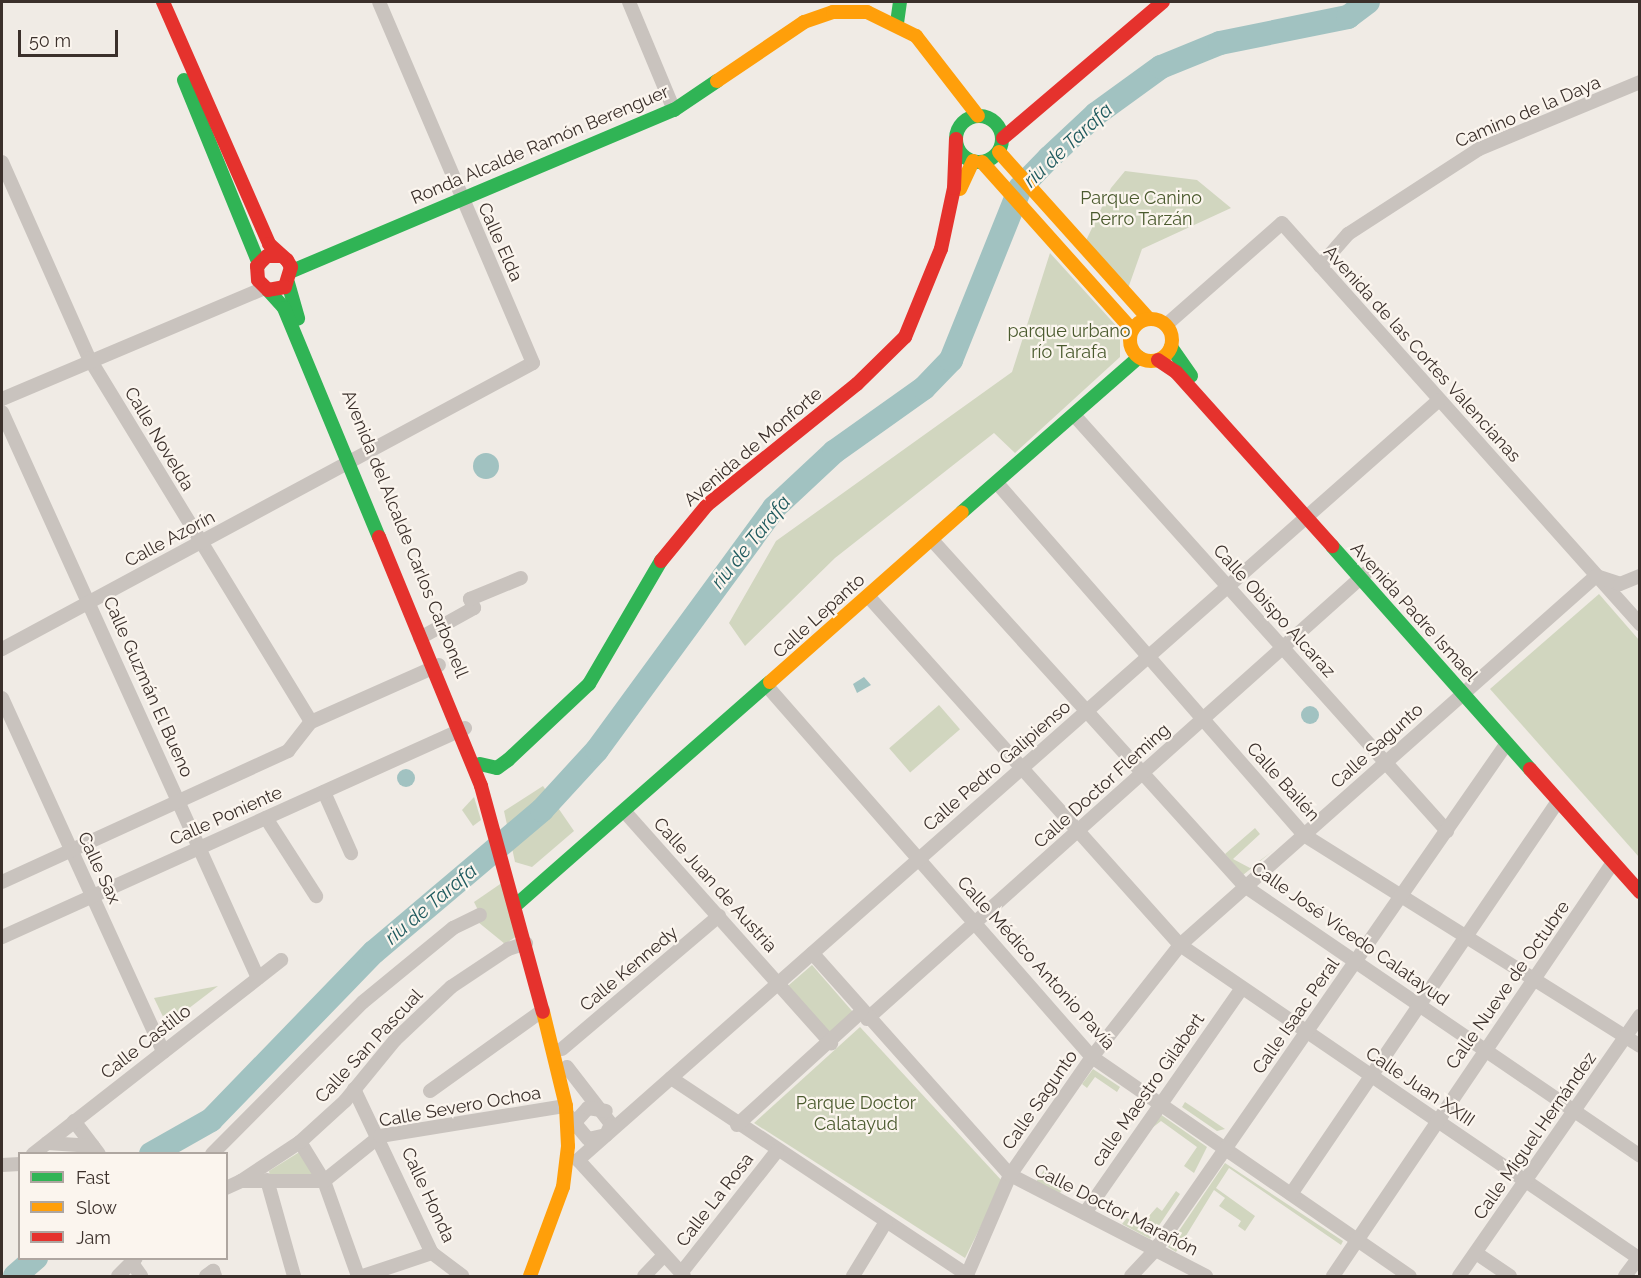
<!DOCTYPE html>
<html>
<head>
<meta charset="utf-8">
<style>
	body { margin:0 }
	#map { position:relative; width:1641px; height:1278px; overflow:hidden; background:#f0ebe5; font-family:Raleway,sans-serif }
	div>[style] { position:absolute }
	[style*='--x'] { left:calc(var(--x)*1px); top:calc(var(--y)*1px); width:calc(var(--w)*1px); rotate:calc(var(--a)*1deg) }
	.green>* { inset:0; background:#d1d6bf; transform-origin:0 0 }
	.water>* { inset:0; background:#a1c2c1 }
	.round { border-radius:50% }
	.river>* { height:24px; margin:-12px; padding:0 12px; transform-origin:12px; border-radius:12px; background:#a1c2c1 }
	.street>* { height:14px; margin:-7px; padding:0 7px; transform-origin:7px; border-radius:7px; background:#c9c3be }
	.fast>* { height:14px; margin:-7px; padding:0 7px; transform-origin:7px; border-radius:7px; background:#30b455 }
	.fast>.ring { margin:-7px; padding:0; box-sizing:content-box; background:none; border:14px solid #30b455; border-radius:50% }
	.slow>* { height:14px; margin:-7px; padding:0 7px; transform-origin:7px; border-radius:7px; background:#ff9f0a }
	.slow>.ring { margin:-7px; padding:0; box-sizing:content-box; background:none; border:14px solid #ff9f0a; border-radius:50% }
	.jam>* { height:14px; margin:-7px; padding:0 7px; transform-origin:7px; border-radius:7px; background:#e5322d }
	span { translate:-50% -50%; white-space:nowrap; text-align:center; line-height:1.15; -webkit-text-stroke:4.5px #fbf5ee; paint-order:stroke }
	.street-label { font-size:18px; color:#3b302b }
	.park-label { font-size:18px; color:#4a5a2e }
	.water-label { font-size:20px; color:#1f5a5e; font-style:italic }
	.frame { position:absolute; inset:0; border:3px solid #3b302b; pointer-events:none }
	.legend { position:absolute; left:18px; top:1152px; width:210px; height:108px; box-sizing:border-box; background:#fbf5ee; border:2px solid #aea6a0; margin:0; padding:8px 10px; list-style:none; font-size:18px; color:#3b302b }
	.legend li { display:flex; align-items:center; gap:12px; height:30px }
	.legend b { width:30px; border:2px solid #aea6a0 }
	.scale { position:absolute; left:18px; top:30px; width:100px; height:27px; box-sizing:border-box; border:3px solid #3b302b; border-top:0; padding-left:8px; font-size:18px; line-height:21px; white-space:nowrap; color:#3b302b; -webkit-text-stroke:4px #fbf5ee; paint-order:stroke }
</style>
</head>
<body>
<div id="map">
	<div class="green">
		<i style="clip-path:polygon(1125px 171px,1197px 180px,1231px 208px,1142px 249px,1125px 297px,1082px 249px,1111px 188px)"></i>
		<i style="clip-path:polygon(1050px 253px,1120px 330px,1120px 357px,1015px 453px,994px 433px,835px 558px,745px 646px,729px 623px,776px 541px,1012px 372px)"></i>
		<i style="clip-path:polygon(1599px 594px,1639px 640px,1639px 857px,1490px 689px)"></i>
		<i style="left:939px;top:705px;width:32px;height:66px;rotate:49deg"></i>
		<i style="clip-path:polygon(543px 786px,574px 831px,532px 867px,515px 862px,504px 811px)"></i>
		<i style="clip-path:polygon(474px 797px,481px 820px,473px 826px,462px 810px)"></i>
		<i style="clip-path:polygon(1255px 828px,1260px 834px,1233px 859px,1250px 868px,1274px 850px,1243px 875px,1225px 854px)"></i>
		<i style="clip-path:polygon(506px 880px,520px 934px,505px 944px,478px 922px,483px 920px,474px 902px)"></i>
		<i style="left:812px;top:965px;width:67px;height:32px;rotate:49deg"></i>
		<i style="clip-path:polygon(218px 986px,167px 1025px,154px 998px)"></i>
		<i style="clip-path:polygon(860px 1027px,1003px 1182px,965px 1258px,754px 1123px)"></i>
		<i style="clip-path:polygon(1093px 1069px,1120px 1087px,1117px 1092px,1095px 1077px,1087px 1088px,1082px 1084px)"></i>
		<i style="clip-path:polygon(1185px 1102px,1200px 1112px,1225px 1129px,1217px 1131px,1182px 1107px)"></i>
		<i style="clip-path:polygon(1160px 1114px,1207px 1147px,1194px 1173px,1184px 1166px,1197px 1147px,1161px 1121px,1147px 1132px)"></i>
		<i style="clip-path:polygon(301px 1151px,314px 1176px,270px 1176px,269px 1171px)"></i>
		<i style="clip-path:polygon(1225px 1163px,1343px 1241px,1341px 1245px,1229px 1168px,1216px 1188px,1255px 1216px,1245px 1231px,1238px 1226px,1241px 1221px,1219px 1206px,1225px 1198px,1214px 1190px,1176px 1252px,1168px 1247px)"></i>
		<i style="clip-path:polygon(1048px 1164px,1048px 1172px,1067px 1182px,1060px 1193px,1036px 1182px)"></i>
		<i style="clip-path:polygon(1176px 1191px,1180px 1194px,1150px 1239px,1122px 1224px,1127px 1218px,1140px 1226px,1157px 1207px,1162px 1211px)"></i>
	</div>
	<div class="water">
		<i class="round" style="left:473px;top:453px;width:26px;height:26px"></i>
		<i style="clip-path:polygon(864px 677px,871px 685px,857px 693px,853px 684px)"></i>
		<i class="round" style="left:1301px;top:706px;width:18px;height:18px"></i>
		<i class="round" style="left:397px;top:769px;width:18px;height:18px"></i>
	</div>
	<div class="river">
		<i style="--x:151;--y:1154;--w:69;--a:-29.5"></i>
		<i style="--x:211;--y:1120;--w:234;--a:-45.9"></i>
		<i style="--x:374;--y:952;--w:220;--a:-40.2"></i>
		<i style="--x:542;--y:810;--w:81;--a:-47.5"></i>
		<i style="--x:597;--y:750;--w:300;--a:-53.8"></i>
		<i style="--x:774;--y:508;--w:82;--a:-43"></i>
		<i style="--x:834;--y:452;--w:110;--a:-35.4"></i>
		<i style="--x:924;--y:388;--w:39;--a:-46"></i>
		<i style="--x:951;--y:360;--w:185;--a:-68.1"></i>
		<i style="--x:1020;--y:188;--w:42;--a:-46"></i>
		<i style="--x:1049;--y:158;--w:64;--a:-43.1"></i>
		<i style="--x:1096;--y:114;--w:80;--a:-35.9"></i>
		<i style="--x:1161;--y:67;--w:64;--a:-22.1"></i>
		<i style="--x:1220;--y:43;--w:131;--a:-11.5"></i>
		<i style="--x:1348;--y:17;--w:25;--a:-37"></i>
		<i style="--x:15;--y:1276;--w:28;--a:-41"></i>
	</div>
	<div class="street">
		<i style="--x:629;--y:2;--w:117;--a:67.4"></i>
		<i style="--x:2;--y:162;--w:214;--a:66.1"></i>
		<i style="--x:89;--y:358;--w:426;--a:58.6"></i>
		<i style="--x:1320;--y:266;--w:43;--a:-48.8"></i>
		<i style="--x:1348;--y:234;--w:156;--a:-33"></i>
		<i style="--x:1479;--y:149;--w:174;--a:-22.6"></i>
		<i style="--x:1166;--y:325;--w:154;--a:-41.3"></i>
		<i style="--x:1282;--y:223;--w:538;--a:48.24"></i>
		<i style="--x:2;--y:399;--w:285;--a:-22.9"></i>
		<i style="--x:2;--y:412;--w:621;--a:65.66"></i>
		<i style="--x:1074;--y:415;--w:559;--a:48.12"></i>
		<i style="--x:997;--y:483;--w:467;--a:48.9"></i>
		<i style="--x:1304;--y:835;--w:397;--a:32.1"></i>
		<i style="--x:932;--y:540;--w:468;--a:47.9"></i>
		<i style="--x:1246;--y:887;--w:477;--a:34.3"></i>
		<i style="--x:868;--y:596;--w:468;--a:48.2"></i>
		<i style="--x:1180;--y:945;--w:557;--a:34.32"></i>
		<i style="--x:420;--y:638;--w:62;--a:-29.1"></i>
		<i style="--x:474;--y:608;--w:10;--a:-114"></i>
		<i style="--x:470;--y:599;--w:55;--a:-22.4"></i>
		<i style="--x:2;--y:649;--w:603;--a:-28.31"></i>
		<i style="--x:533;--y:363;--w:392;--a:-113.1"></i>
		<i style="--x:767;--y:686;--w:493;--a:48.8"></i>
		<i style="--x:1092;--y:1057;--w:386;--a:34.6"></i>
		<i style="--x:2;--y:698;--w:389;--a:65.5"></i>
		<i style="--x:324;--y:792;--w:67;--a:66.1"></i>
		<i style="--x:625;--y:812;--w:310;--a:48.3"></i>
		<i style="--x:266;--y:818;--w:93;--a:57.3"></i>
		<i style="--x:2;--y:882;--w:315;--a:-24.6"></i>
		<i style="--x:288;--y:751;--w:37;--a:-52"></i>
		<i style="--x:311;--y:722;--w:140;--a:-24"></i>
		<i style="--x:2;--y:937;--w:508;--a:-24.29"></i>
		<i style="--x:867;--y:1019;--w:669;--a:-41.79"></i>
		<i style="--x:562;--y:1049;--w:206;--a:-40.3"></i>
		<i style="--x:567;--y:1067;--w:72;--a:52.3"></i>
		<i style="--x:611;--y:1124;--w:12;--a:114"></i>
		<i style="--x:606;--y:1135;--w:18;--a:167"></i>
		<i style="--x:588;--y:1139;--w:31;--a:-130"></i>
		<i style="--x:671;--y:1078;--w:356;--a:33.6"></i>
		<i style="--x:967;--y:1275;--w:109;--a:-66.7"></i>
		<i style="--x:1010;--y:1175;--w:297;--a:-131.7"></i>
		<i style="--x:354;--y:1089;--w:182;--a:64.6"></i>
		<i style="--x:432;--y:1253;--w:38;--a:37"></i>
		<i style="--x:430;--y:1091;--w:139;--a:-35.6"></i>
		<i style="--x:74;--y:1121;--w:41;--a:52.9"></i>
		<i style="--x:737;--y:1125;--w:168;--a:-42.3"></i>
		<i style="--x:568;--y:1130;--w:30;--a:-48"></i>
		<i style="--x:588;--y:1108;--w:18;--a:9"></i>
		<i style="--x:300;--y:1142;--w:46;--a:58.4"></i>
		<i style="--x:324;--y:1181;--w:101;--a:70.3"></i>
		<i style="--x:47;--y:1143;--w:46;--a:3.7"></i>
		<i style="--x:33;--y:1154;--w:315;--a:-38"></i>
		<i style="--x:212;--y:1154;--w:214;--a:-45.2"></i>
		<i style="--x:363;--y:1002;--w:117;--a:-39.4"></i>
		<i style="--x:453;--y:928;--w:30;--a:-26"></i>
		<i style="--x:2;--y:1165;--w:18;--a:-3"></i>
		<i style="--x:267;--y:1180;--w:100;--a:74.3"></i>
		<i style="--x:241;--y:1181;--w:71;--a:-33.5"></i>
		<i style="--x:300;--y:1142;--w:61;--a:-42.3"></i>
		<i style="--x:345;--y:1101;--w:79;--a:-50.7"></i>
		<i style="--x:395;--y:1040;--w:77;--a:-43.4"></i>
		<i style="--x:451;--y:987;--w:69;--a:-33.7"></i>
		<i style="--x:508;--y:949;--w:19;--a:-18"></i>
		<i style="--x:226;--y:1188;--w:17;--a:-25"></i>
		<i style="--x:241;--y:1181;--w:83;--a:0"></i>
		<i style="--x:324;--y:1181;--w:72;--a:-38.8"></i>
		<i style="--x:380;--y:1136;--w:188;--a:-9.2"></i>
		<i style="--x:1291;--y:1194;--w:475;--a:-55.8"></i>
		<i style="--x:1085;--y:1213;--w:274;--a:-55.1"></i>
		<i style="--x:1476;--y:1253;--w:41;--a:34.1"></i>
		<i style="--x:132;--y:1263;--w:16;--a:55"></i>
		<i style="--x:681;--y:1273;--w:155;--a:-51.8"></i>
		<i style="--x:118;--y:1276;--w:25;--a:-45"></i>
		<i style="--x:206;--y:1276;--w:9;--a:-36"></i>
		<i style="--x:213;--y:1271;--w:5;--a:68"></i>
		<i style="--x:363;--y:1276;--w:73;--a:-18.4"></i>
		<i style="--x:644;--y:1276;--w:29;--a:-46"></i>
		<i style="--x:684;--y:1276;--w:157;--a:-132.4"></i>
		<i style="--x:578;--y:1160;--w:1148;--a:-41.43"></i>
		<i style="--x:853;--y:1276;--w:63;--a:-58.6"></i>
		<i style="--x:1131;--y:1276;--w:35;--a:-47"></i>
		<i style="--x:1155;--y:1250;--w:617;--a:-55.23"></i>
		<i style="--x:1206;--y:1276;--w:220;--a:-152.7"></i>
		<i style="--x:1010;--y:1175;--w:144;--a:-55.2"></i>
		<i style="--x:1092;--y:1057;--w:142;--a:-51.8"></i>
		<i style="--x:1180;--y:945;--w:556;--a:-41.57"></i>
		<i style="--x:1596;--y:576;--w:25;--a:18"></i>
		<i style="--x:1620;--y:584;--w:22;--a:-22"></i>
		<i style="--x:1333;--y:1276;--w:499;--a:-55.9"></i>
		<i style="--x:1459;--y:1276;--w:317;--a:-55.2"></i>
		<i style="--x:1625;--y:1276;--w:25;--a:-53"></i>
	</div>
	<div class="fast">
		<i style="--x:897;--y:23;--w:21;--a:-82"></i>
		<i style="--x:184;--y:80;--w:199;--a:67.8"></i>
		<i class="ring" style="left:956px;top:116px;width:32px;height:32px"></i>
		<i style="--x:292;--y:271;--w:415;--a:-22.9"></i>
		<i style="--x:674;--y:110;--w:52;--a:-34"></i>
		<i style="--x:288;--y:283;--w:37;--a:74"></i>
		<i style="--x:268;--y:290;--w:24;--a:48"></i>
		<i style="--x:284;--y:308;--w:248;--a:67.5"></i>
		<i style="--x:1171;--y:347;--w:35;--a:55"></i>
		<i style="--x:962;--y:512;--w:235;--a:-41.2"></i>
		<i style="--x:1332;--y:546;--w:298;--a:48.4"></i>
		<i style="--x:480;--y:764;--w:17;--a:13"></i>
		<i style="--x:497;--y:768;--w:14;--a:-36"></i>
		<i style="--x:508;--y:760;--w:111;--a:-43.2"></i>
		<i style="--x:589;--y:684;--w:143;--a:-59.7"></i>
		<i style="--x:516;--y:905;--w:338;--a:-41.3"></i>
	</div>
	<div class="slow">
		<i style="--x:717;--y:81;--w:105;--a:-34.1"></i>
		<i style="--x:804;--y:22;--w:31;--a:-19"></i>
		<i style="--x:833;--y:12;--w:34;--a:0"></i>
		<i style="--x:867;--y:12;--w:55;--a:26.1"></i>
		<i style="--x:916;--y:36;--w:101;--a:52.2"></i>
		<i style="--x:999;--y:152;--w:224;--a:48.1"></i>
		<i style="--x:982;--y:162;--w:225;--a:48.2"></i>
		<i style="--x:960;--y:189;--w:31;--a:-65"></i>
		<i class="ring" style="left:1130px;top:319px;width:28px;height:28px"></i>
		<i style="--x:770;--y:682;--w:256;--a:-41.5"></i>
		<i style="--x:530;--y:1276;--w:95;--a:-69.7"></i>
		<i style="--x:563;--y:1187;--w:41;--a:-83"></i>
		<i style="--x:568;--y:1146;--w:40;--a:-92.9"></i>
		<i style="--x:566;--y:1106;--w:97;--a:-103.7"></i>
	</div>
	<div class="jam">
		<i style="--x:163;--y:2;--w:264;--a:66.3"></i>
		<i style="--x:269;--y:244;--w:24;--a:42"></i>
		<i style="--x:287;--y:260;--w:8;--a:60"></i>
		<i style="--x:291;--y:267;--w:21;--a:107"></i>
		<i style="--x:285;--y:287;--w:17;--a:170"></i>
		<i style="--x:268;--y:290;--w:14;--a:-135"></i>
		<i style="--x:258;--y:280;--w:14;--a:-94"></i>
		<i style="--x:257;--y:266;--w:14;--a:-45"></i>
		<i style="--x:267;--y:256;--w:14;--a:0"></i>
		<i style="--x:1003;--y:138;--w:210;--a:-40.4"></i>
		<i style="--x:1158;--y:360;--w:22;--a:34"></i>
		<i style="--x:1176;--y:372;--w:234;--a:48.1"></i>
		<i style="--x:379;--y:537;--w:269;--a:67.7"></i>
		<i style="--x:481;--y:786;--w:234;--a:74.7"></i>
		<i style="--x:661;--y:561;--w:72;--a:-50.6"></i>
		<i style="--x:707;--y:505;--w:193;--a:-38.9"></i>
		<i style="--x:857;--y:384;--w:67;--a:-44.4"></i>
		<i style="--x:905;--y:337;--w:95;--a:-67.8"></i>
		<i style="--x:941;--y:249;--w:62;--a:-78"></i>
		<i style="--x:954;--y:188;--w:49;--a:-87.7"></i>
		<i style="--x:1530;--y:769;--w:165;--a:48.2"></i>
	</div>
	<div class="street-label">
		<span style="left:1528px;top:112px;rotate:-23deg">Camino de la Daya</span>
		<span style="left:540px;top:145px;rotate:-23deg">Ronda Alcalde Ramón Berenguer</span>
		<span style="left:500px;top:242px;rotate:66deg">Calle Elda</span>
		<span style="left:1422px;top:354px;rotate:48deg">Avenida de las Cortes Valencianas</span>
		<span style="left:159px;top:439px;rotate:59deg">Calle Novelda</span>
		<span style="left:753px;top:447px;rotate:-40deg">Avenida de Monforte</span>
		<span style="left:405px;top:534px;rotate:68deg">Avenida del Alcalde Carlos Carbonell</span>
		<span style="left:170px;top:539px;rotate:-28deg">Calle Azorín</span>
		<span style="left:1274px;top:611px;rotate:48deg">Calle Obispo Alcaraz</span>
		<span style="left:1414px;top:612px;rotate:48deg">Avenida Padre Ismael</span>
		<span style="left:819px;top:616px;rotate:-42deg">Calle Lepanto</span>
		<span style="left:148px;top:687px;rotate:66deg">Calle Guzmán El Bueno</span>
		<span style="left:1377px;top:746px;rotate:-42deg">Calle Sagunto</span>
		<span style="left:997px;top:766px;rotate:-41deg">Calle Pedro Galipienso</span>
		<span style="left:1283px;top:782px;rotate:48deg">Calle Bailén</span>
		<span style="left:1102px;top:786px;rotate:-42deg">Calle Doctor Fleming</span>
		<span style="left:226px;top:816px;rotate:-24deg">Calle Poniente</span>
		<span style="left:99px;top:868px;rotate:65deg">Calle Sax</span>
		<span style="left:715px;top:885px;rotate:48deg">Calle Juan de Austria</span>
		<span style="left:1350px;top:934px;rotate:35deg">Calle José Vicedo Calatayud</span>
		<span style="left:1036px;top:963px;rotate:48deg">Calle Médico Antonio Pavía</span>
		<span style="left:629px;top:969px;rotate:-40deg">Calle Kennedy</span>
		<span style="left:1508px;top:985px;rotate:-55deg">Calle Nueve de Octubre</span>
		<span style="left:1296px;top:1016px;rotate:-55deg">Calle Isaac Peral</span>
		<span style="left:146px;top:1042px;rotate:-38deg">Calle Castillo</span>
		<span style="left:369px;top:1046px;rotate:-47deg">Calle San Pascual</span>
		<span style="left:1420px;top:1087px;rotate:34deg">Calle Juan XXIII</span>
		<span style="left:1148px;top:1090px;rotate:-55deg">calle Maestro Gilabert</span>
		<span style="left:1040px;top:1100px;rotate:-55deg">Calle Sagunto</span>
		<span style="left:460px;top:1107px;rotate:-10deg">Calle Severo Ochoa</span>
		<span style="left:1535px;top:1136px;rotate:-55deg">Calle Miguel Hernández</span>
		<span style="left:428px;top:1195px;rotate:65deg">Calle Honda</span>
		<span style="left:715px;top:1200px;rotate:-52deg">Calle La Rosa</span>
		<span style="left:1116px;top:1210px;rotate:27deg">Calle Doctor Marañón</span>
	</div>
	<div class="park-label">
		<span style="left:1141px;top:209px">Parque Canino<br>Perro Tarzán</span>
		<span style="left:1069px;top:342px">parque urbano<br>río Tarafa</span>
		<span style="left:856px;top:1114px">Parque Doctor<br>Calatayud</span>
	</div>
	<div class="water-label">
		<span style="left:1068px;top:145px;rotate:-43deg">riu de Tarafa</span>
		<span style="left:751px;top:542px;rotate:-51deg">riu de Tarafa</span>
		<span style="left:431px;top:904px;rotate:-40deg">riu de Tarafa</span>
	</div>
	<div class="frame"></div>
	<ul class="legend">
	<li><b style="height:8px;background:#30b455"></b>Fast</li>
	<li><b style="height:8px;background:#ff9f0a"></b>Slow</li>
	<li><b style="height:8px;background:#e5322d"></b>Jam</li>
	</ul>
	<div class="scale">50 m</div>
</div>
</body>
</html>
